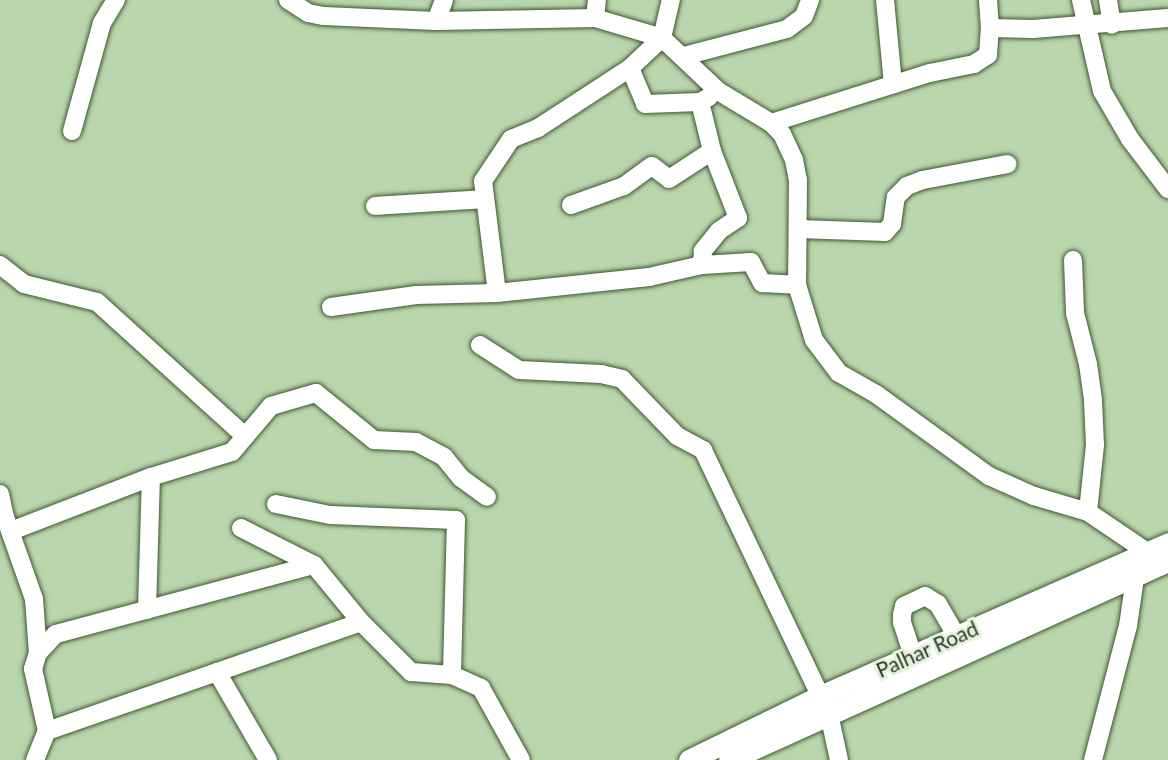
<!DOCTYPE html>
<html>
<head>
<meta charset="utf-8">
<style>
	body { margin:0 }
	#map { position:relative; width:1168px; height:760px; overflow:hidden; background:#bad6ac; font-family:Lato,sans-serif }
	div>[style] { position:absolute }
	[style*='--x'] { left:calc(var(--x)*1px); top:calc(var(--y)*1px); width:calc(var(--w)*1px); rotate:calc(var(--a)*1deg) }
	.roads { filter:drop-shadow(0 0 2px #3f5733) drop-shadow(0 0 2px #3f5733) }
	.minor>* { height:18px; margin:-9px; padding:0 9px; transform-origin:9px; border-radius:9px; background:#fff }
	.major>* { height:21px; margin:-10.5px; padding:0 10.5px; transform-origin:10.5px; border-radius:10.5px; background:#fff }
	span { translate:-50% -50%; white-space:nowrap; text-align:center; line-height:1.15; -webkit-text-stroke:6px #e3f2dc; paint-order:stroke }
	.street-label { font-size:21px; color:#303b2b }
</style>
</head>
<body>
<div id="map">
	<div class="roads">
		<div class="minor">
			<i style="--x:288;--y:0;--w:24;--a:33"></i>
			<i style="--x:308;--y:13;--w:16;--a:11"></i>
			<i style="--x:324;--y:16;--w:112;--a:2.6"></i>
			<i style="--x:436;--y:21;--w:159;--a:-1.1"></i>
			<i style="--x:595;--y:18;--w:70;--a:16.6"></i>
			<i style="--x:662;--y:38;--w:77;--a:43.4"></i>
			<i style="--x:718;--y:91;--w:62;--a:31.1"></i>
			<i style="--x:771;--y:123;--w:16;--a:45"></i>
			<i style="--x:782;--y:134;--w:29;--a:65"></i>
			<i style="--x:794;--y:160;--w:20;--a:79"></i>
			<i style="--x:798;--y:180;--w:105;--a:90.5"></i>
			<i style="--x:797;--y:285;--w:58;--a:72.8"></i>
			<i style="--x:814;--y:340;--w:41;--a:52.9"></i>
			<i style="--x:839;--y:373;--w:43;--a:29.6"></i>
			<i style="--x:876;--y:394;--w:140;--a:36"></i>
			<i style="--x:989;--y:476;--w:49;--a:24"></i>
			<i style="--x:1034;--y:496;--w:56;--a:16.5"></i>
			<i style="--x:1088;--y:512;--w:82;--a:34.1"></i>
			<i style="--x:885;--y:0;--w:85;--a:84.6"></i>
			<i style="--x:988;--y:0;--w:28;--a:86"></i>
			<i style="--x:1081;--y:0;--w:93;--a:77"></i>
			<i style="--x:1102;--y:91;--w:56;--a:59.7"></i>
			<i style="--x:1130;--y:139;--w:63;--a:52.8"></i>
			<i style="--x:1108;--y:0;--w:25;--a:81"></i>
			<i style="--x:595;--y:18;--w:18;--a:-84"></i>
			<i style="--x:436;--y:21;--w:22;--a:-69"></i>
			<i style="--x:684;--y:56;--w:106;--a:-14.7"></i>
			<i style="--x:787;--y:29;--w:21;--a:-37"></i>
			<i style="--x:804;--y:16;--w:17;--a:-69"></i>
			<i style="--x:630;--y:68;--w:39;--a:67"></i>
			<i style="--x:645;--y:104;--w:55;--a:-2.1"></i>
			<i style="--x:700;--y:102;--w:10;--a:-29"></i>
			<i style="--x:700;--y:102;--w:50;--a:76.2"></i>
			<i style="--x:712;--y:151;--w:72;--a:68.8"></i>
			<i style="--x:738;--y:218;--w:23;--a:146"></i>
			<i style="--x:719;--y:231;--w:26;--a:129"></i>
			<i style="--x:703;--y:251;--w:14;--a:94"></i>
			<i style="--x:771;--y:123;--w:167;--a:-17.5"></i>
			<i style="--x:930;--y:73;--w:45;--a:-11.6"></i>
			<i style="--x:974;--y:64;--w:17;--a:-33"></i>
			<i style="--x:988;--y:55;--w:27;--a:-86"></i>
			<i style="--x:990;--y:28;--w:43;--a:1.3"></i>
			<i style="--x:1033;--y:29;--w:135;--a:-4.7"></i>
			<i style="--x:72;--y:131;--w:112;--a:-74.5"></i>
			<i style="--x:102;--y:23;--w:27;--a:-59"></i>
			<i style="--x:571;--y:205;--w:56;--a:-19.7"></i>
			<i style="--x:624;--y:186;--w:34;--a:-36"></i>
			<i style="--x:652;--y:166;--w:21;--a:37"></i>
			<i style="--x:669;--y:179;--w:51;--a:-33.1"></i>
			<i style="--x:375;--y:206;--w:110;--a:-3.6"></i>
			<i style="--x:799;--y:229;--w:86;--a:2"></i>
			<i style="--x:885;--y:232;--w:11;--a:-49"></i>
			<i style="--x:892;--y:224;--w:27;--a:-82"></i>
			<i style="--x:896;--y:197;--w:16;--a:-45"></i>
			<i style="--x:907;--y:186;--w:17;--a:-21"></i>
			<i style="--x:923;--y:180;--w:86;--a:-10.7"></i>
			<i style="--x:1073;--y:260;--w:53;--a:87.8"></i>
			<i style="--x:1075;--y:313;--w:53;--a:75.7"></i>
			<i style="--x:1088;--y:364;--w:37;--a:82"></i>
			<i style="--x:1093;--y:401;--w:44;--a:87.4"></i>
			<i style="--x:1095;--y:445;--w:67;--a:96"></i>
			<i style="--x:0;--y:265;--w:31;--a:38"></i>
			<i style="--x:24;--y:284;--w:75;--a:13.9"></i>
			<i style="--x:97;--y:302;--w:200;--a:42.2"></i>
			<i style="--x:497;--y:293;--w:113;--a:-97.1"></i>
			<i style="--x:483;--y:181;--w:50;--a:-56.3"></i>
			<i style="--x:511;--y:139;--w:29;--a:-22"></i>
			<i style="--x:538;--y:128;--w:110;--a:-33.1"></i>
			<i style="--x:630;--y:68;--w:44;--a:-43.2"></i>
			<i style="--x:662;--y:38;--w:39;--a:-77"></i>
			<i style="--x:331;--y:307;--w:86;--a:-8"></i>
			<i style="--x:416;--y:295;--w:81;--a:-1.4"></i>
			<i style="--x:497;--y:293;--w:153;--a:-6"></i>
			<i style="--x:649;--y:277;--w:54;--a:-12.8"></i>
			<i style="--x:702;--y:265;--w:49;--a:-3.5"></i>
			<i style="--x:751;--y:262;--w:24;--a:62"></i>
			<i style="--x:762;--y:283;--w:35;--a:3"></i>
			<i style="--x:480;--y:345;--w:46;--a:32.7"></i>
			<i style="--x:519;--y:370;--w:82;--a:2.8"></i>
			<i style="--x:601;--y:374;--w:22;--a:13"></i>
			<i style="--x:622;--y:379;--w:79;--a:46"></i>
			<i style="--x:677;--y:436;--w:30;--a:28"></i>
			<i style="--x:703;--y:450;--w:293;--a:64.5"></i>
			<i style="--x:829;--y:714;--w:47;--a:77.7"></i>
			<i style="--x:0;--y:494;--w:24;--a:78"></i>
			<i style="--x:5;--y:517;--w:87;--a:70.5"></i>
			<i style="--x:34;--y:599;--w:54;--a:85.8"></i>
			<i style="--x:276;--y:504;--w:55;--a:11.5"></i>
			<i style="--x:330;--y:515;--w:126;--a:2.3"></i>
			<i style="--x:456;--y:520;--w:155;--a:91.5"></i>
			<i style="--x:241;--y:528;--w:82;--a:26.9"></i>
			<i style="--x:314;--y:565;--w:74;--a:50.5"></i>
			<i style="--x:361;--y:622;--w:71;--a:45"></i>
			<i style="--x:411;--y:672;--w:41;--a:4.2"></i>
			<i style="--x:452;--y:675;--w:32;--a:24"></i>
			<i style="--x:481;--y:688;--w:82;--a:60.9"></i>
			<i style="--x:11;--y:531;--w:150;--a:-21.1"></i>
			<i style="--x:151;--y:477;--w:85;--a:-17.2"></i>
			<i style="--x:232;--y:452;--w:60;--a:-49.7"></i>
			<i style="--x:271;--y:406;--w:47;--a:-16.1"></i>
			<i style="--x:316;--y:393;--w:75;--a:39"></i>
			<i style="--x:374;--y:440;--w:42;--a:2.7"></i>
			<i style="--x:416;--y:442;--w:32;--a:28"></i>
			<i style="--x:444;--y:457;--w:27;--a:51"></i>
			<i style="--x:461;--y:478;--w:32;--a:36"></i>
			<i style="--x:147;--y:610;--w:133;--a:-88.3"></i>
			<i style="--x:913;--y:656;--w:35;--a:-108"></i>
			<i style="--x:902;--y:623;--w:8;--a:-90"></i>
			<i style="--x:902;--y:615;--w:9;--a:-77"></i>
			<i style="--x:904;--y:606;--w:23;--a:-25"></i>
			<i style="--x:925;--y:596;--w:15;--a:32"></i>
			<i style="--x:938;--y:604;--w:38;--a:60"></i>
			<i style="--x:217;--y:672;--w:102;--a:59.9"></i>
			<i style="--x:47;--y:731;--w:64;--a:-102.7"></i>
			<i style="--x:33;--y:669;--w:17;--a:-73"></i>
			<i style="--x:38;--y:653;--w:26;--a:-47"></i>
			<i style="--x:56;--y:634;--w:267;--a:-15"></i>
			<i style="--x:35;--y:760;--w:31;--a:-68"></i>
			<i style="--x:47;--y:731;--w:332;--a:-19.1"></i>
			<i style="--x:1093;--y:760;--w:138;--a:-75.4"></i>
			<i style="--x:1128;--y:626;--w:49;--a:-81.7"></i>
		</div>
		<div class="major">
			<i style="--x:689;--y:760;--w:146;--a:-26"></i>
			<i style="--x:820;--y:696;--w:380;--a:-23.7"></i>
			<i style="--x:729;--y:760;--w:482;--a:-24.4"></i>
		</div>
	</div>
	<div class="street-label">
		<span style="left:927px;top:649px;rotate:-24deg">Palhar Road</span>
	</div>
</div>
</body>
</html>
